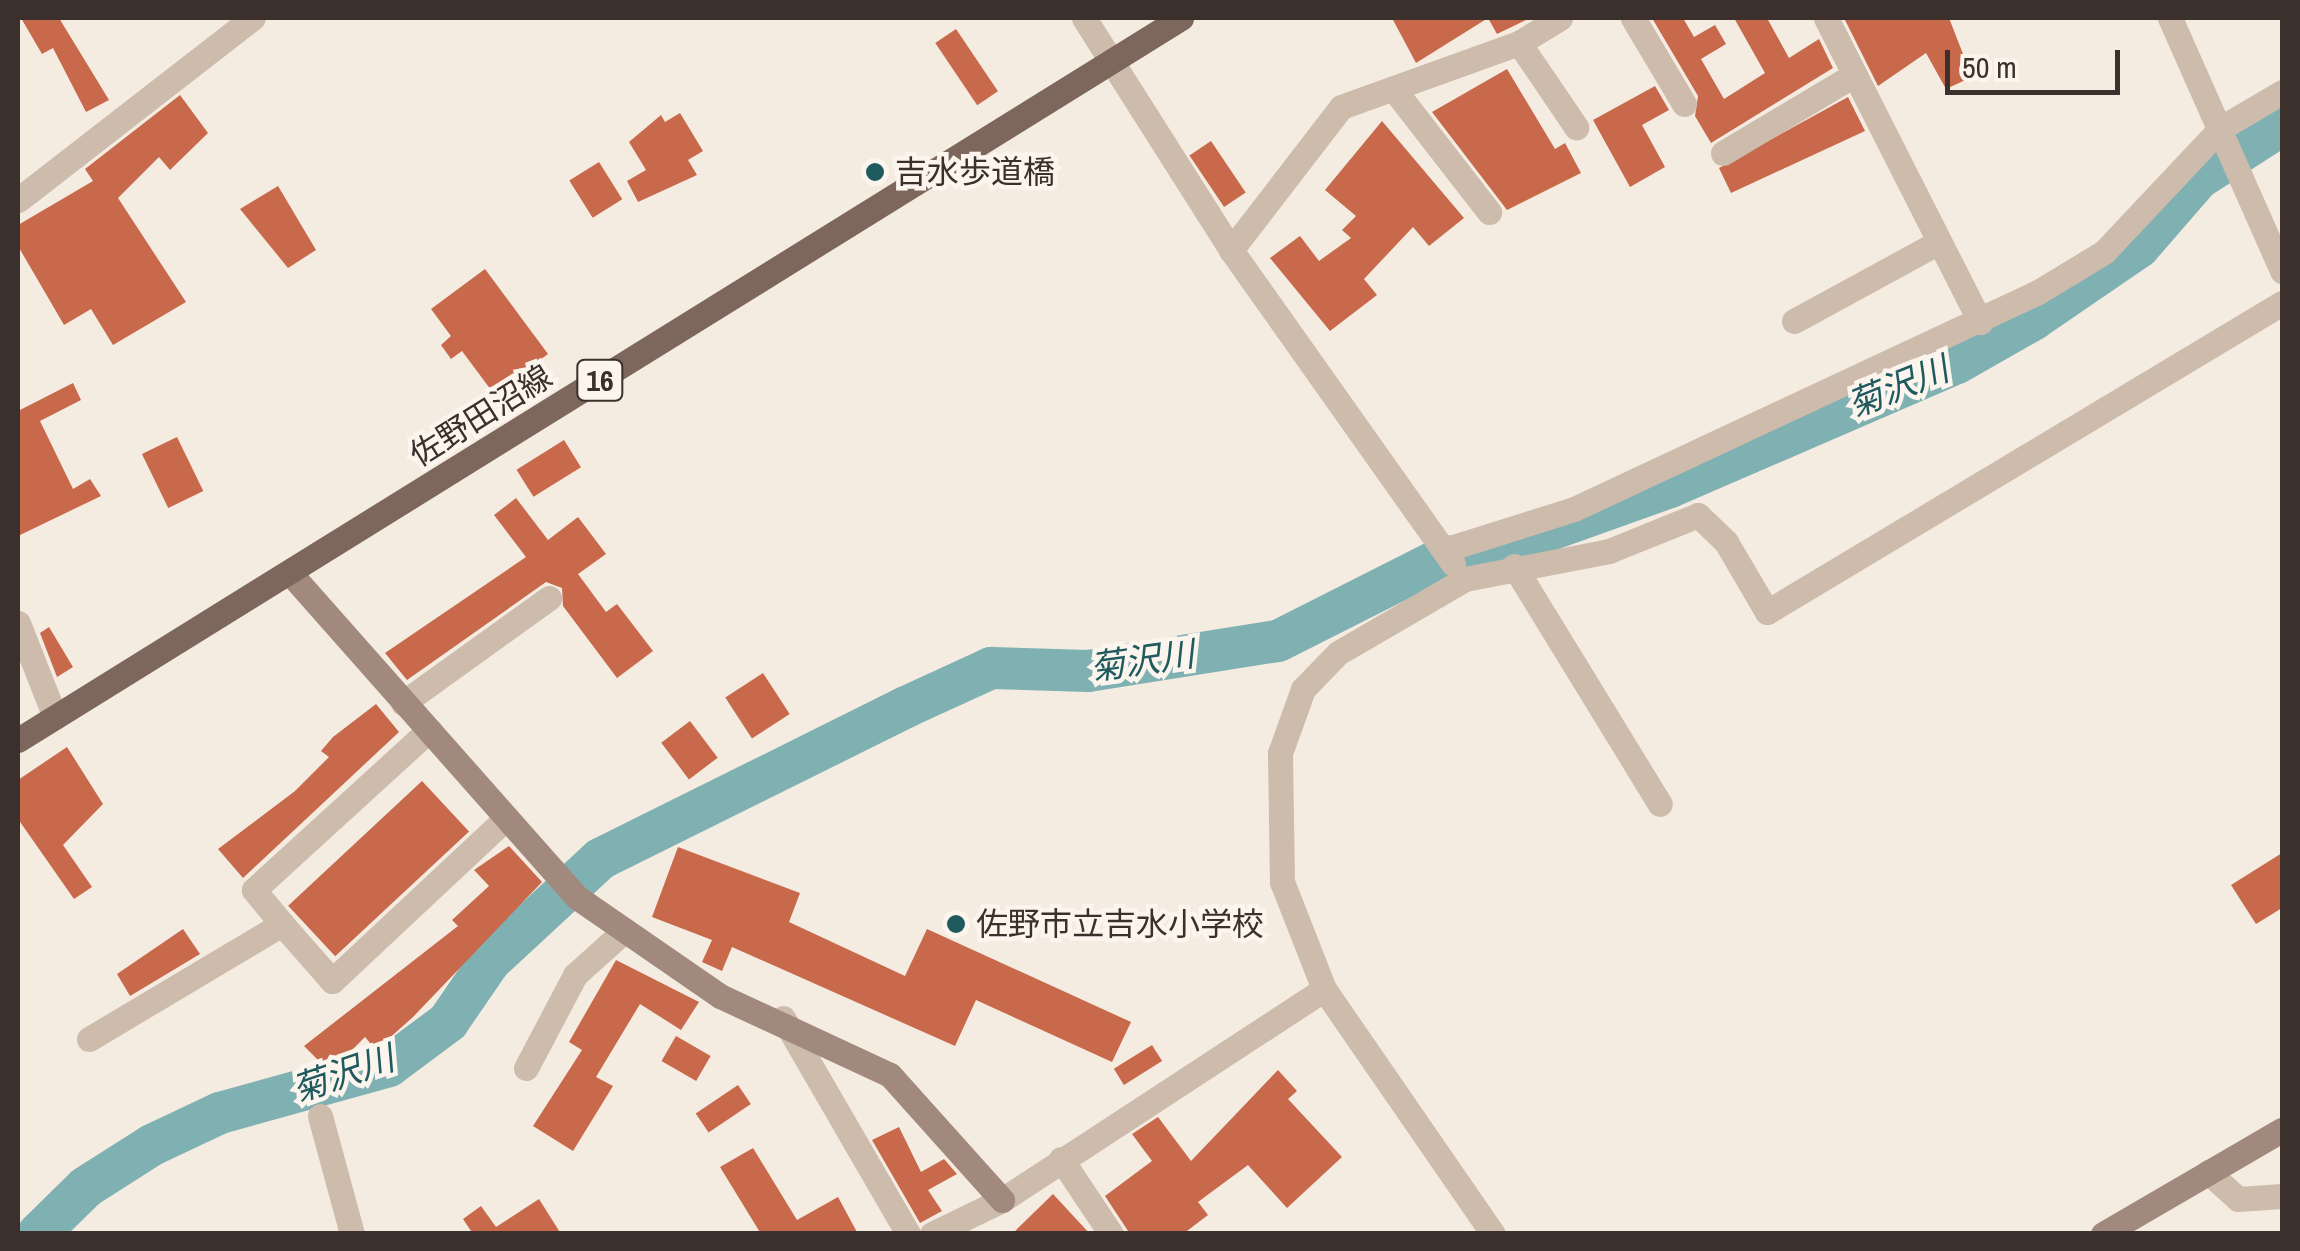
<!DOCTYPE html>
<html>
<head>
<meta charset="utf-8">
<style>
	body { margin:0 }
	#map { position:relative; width:2300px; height:1251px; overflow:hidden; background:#f4ebe1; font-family:"Archivo Narrow","Noto Sans JP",sans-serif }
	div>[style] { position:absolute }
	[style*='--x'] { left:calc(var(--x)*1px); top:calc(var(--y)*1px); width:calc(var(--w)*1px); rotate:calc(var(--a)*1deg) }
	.river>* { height:42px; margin:-21px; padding:0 21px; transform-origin:21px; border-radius:21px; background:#7fb0b2 }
	.building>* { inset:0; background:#c8694b; transform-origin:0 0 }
	.street>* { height:25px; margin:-12.5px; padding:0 12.5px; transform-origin:12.5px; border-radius:12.5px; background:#cdbbac }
	.secondary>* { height:25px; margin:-12.5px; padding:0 12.5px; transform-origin:12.5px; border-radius:12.5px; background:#a18a7d }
	.primary>* { height:25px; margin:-12.5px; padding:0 12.5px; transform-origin:12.5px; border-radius:12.5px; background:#7d675c }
	.dots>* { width:28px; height:28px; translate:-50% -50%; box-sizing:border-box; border:5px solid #fbf5ee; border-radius:50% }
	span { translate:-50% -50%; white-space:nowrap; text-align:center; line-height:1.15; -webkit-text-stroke:9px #fbf5ee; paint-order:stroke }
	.shield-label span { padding:2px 8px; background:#fbf5ee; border:2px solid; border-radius:8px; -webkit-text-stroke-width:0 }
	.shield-label { font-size:30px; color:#3b302b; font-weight:700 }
	.poi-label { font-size:32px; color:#3b302b }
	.left { translate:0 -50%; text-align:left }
	.street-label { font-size:32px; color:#3b302b }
	.water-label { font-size:35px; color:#1f5a5e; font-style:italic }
	.frame { position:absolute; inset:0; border:20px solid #3b302b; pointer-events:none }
	.scale { position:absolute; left:1945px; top:50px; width:175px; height:45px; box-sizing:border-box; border:5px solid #3b302b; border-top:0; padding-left:12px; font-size:30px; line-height:35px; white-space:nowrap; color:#3b302b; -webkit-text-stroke:8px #fbf5ee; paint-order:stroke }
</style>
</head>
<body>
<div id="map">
	<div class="river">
		<i style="--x:38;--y:1234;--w:67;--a:-44.4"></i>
		<i style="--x:86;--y:1187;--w:78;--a:-32.5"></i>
		<i style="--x:152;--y:1145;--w:75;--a:-25.2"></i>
		<i style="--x:220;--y:1113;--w:175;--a:-15.5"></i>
		<i style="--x:389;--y:1066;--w:74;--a:-36.7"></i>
		<i style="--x:448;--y:1022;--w:74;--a:-55.5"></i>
		<i style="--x:490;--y:961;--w:150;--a:-42.8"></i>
		<i style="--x:600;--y:859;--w:342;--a:-26.4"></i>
		<i style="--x:906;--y:707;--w:94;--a:-24.6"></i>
		<i style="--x:991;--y:668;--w:97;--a:1.8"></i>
		<i style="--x:1088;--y:671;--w:192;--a:-9"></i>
		<i style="--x:1278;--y:641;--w:184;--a:-26.8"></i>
		<i style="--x:1442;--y:558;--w:53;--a:-8.7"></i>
		<i style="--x:1494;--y:550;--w:187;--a:-19.7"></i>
		<i style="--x:1670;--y:487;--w:313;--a:-23.4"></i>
		<i style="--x:1957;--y:363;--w:89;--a:-29.7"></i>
		<i style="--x:2034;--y:319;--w:127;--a:-34.4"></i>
		<i style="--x:2139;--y:247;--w:91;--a:-49"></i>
		<i style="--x:2199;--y:178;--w:98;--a:-32.6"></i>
	</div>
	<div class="building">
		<i style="clip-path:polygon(21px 18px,59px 18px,109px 100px,86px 112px,53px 48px,42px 54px)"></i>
		<i style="clip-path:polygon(1392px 18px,1530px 18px,1497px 34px,1488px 18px,1416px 63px)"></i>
		<i style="clip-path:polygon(1652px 18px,1683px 18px,1694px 37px,1715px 25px,1726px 44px,1701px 59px,1724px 99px,1765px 73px,1734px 18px,1767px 18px,1789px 58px,1819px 39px,1833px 68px,1711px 143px,1695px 116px,1698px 96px)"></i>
		<i style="clip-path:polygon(1844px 18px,1949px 18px,1972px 77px,1946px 89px,1926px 53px,1878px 86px)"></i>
		<i style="left:956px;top:29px;width:75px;height:25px;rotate:56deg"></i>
		<i style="clip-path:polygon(1507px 69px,1555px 149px,1565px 143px,1581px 173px,1507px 210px,1432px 112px)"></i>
		<i style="clip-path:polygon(1655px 86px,1669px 110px,1642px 125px,1665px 167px,1630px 187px,1593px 120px)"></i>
		<i style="clip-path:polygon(180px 95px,208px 133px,170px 170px,159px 157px,118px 198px,186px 302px,113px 345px,91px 309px,64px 325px,18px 246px,18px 225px,93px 181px,85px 169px)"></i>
		<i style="clip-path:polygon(1848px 97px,1865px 131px,1731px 193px,1719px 168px)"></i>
		<i style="clip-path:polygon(680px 113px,703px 151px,688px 160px,697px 175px,638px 202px,627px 181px,646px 170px,629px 142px,661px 115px,665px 122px)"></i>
		<i style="clip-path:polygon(1382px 121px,1464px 218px,1429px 246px,1413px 227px,1364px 279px,1377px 295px,1330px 331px,1270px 258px,1300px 236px,1319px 261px,1351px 238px,1342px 230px,1356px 216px,1325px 190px)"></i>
		<i style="left:1211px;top:141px;width:62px;height:26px;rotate:56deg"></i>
		<i style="left:599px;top:162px;width:44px;height:35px;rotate:58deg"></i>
		<i style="clip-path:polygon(278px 186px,316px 250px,288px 268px,240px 209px)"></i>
		<i style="clip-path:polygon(485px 269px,548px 354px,494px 394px,462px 351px,451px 359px,441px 345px,451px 336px,431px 309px)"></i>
		<i style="clip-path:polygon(73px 383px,81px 400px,40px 421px,73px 489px,90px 479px,101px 496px,18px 536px,18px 411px)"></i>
		<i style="left:177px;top:437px;width:60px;height:39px;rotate:64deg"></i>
		<i style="left:564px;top:440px;width:32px;height:56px;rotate:58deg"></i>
		<i style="clip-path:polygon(516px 498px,548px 540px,578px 517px,606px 554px,578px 574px,606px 612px,617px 604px,653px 651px,617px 678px,563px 606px,562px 588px,546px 582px,407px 680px,385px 653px,526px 557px,494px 515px)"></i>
		<i style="clip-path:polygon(49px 627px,73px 667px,57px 677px,40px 633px)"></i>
		<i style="left:763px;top:673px;width:49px;height:45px;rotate:57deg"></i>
		<i style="clip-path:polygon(376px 704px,399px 732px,243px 878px,218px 849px,295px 791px,329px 757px,321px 751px,333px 737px)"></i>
		<i style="left:690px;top:721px;width:46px;height:36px;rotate:53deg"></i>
		<i style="clip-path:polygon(67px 747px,103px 804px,63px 845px,92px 887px,74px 899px,18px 819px,18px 780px)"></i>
		<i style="left:422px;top:781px;width:69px;height:183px;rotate:47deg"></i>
		<i style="clip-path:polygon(509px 846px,542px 882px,413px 1017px,376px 1050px,365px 1037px,330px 1072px,304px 1046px,458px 926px,452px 920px,489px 886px,474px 870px)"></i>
		<i style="clip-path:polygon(678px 847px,800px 893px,789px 922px,905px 976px,927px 929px,1131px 1022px,1112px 1062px,976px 1000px,955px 1046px,732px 947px,722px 971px,702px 962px,712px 940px,652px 917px)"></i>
		<i style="clip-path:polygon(2282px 853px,2282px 908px,2256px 924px,2231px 885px)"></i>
		<i style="clip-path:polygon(183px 929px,200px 954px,130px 996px,117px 974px)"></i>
		<i style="clip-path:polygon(616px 960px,699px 1002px,681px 1030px,640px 1004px,596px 1077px,613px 1086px,573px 1151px,533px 1126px,582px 1050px,569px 1042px)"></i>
		<i style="left:676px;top:1036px;width:40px;height:29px;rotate:30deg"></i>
		<i style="left:1152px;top:1045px;width:19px;height:45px;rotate:58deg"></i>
		<i style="clip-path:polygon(1278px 1070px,1297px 1091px,1288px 1099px,1342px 1157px,1287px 1208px,1248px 1165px,1198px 1202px,1208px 1215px,1183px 1234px,1130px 1234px,1105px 1196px,1152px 1161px,1132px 1134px,1158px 1117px,1191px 1161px)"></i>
		<i style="left:738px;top:1085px;width:23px;height:51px;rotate:56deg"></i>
		<i style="clip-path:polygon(899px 1127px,921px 1172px,944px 1159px,957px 1174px,928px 1190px,942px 1211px,920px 1223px,872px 1140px)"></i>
		<i style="clip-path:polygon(753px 1148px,797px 1220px,838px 1197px,858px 1234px,761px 1234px,720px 1167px)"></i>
		<i style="clip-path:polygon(1053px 1194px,1090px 1234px,1012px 1234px)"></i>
		<i style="clip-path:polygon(539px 1199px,561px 1234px,473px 1234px,463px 1219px,481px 1206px,496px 1227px)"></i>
	</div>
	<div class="street">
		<i style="--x:1084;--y:18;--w:275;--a:57.6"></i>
		<i style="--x:1231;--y:250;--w:384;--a:54.7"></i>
		<i style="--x:1633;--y:18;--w:100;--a:59.3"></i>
		<i style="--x:1826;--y:18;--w:341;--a:63.1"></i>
		<i style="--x:2170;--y:18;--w:277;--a:66.1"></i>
		<i style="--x:1519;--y:43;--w:102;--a:55.8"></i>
		<i style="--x:1396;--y:92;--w:152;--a:52.2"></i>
		<i style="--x:1723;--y:153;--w:152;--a:-30.8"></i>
		<i style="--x:18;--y:200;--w:297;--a:-37.8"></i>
		<i style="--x:1231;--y:250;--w:180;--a:-52.4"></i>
		<i style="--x:1341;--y:107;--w:189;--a:-19.8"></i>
		<i style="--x:1519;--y:43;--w:48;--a:-31.4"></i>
		<i style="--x:1794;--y:321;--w:165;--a:-28.6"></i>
		<i style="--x:1444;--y:550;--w:136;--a:-17.5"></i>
		<i style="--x:1574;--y:509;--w:512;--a:-25.06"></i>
		<i style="--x:2038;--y:292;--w:77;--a:-31.2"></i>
		<i style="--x:2104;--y:252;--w:170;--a:-46.7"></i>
		<i style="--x:2221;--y:128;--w:71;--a:-30.5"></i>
		<i style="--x:1514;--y:566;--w:279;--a:58.5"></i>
		<i style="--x:18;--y:623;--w:101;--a:68.5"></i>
		<i style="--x:403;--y:703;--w:180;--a:-35.7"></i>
		<i style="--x:429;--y:730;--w:237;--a:137.6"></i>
		<i style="--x:254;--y:890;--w:44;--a:50.5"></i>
		<i style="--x:282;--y:924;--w:76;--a:48.7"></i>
		<i style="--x:332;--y:981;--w:237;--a:-43.1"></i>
		<i style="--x:783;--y:1018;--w:250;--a:59.9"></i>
		<i style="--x:89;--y:1039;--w:225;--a:-30.8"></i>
		<i style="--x:526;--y:1068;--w:105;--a:-62.2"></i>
		<i style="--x:575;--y:975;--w:67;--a:-42"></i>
		<i style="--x:320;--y:1116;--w:122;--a:74.8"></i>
		<i style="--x:1061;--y:1159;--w:90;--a:56.3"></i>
		<i style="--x:2208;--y:1172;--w:40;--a:42"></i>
		<i style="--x:2238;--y:1199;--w:44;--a:-3.9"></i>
		<i style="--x:932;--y:1234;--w:78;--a:-25.9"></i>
		<i style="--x:1002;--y:1200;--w:385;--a:-33.2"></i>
		<i style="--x:1493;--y:1234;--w:298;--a:-124.6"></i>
		<i style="--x:1324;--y:989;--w:115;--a:-111.4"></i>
		<i style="--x:1282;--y:882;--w:129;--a:-90.9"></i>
		<i style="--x:1280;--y:753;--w:68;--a:-70.2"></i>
		<i style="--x:1303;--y:689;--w:50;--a:-45.8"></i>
		<i style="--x:1338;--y:653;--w:147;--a:-30.2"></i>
		<i style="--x:1465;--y:579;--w:147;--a:-11"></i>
		<i style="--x:1609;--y:551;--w:96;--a:-22"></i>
		<i style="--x:1698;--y:515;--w:39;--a:44"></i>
		<i style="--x:1726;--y:542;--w:81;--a:59.6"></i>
		<i style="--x:1767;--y:612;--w:601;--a:-30.96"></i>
	</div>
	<div class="secondary">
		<i style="--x:290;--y:573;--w:434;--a:48.5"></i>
		<i style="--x:578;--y:898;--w:173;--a:34.6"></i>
		<i style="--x:720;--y:996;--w:187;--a:24.9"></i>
		<i style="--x:890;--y:1075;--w:168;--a:48.1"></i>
		<i style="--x:2103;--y:1234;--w:207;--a:-30.2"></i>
	</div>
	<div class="primary">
		<i style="--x:18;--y:740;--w:1369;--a:-31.83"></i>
	</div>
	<div class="dots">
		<i style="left:875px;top:172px;background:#1f5a5e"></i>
		<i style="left:956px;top:924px;background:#1f5a5e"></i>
	</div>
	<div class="shield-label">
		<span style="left:600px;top:380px">16</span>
	</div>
	<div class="poi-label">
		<span class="left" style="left:895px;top:172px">吉水歩道橋</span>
		<span class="left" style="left:976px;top:924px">佐野市立吉水小学校</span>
	</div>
	<div class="street-label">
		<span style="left:481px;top:416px;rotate:-32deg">佐野田沼線</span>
	</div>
	<div class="water-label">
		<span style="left:1898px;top:387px;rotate:-22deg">菊沢川</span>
		<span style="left:1142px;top:661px;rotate:-8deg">菊沢川</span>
		<span style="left:343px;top:1074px;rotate:-19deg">菊沢川</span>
	</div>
	<div class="frame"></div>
	<div class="scale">50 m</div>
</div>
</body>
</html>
